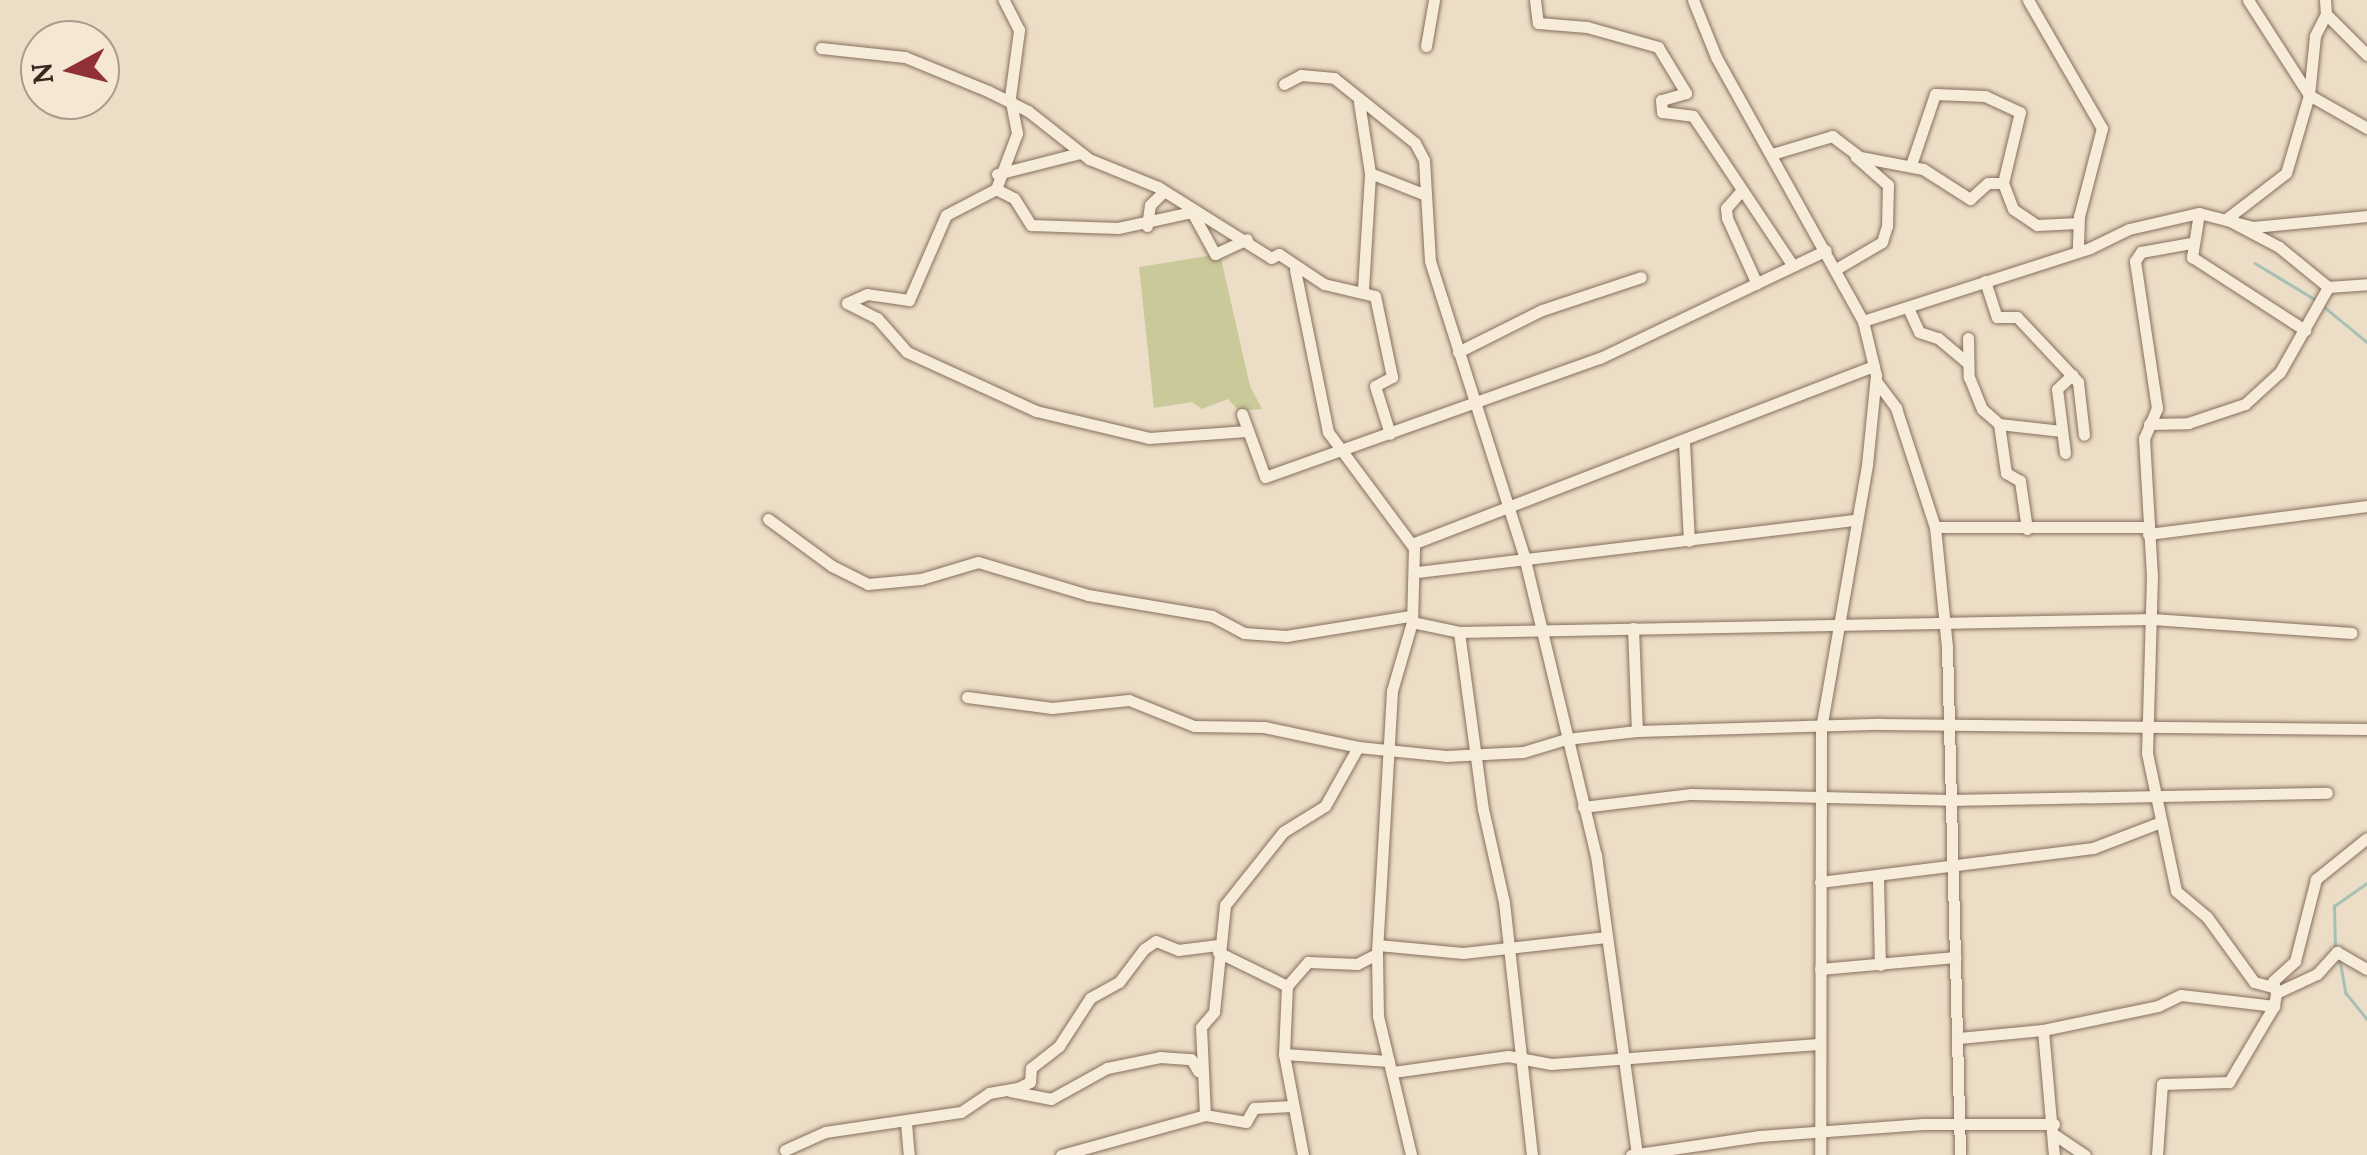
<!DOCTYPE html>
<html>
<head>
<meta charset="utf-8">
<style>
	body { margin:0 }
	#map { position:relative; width:2367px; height:1155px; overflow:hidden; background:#ecddc6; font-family:Lora,serif }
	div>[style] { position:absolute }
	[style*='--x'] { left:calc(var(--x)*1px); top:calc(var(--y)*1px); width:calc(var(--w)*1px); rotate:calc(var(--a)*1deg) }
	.green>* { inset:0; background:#c9c99a }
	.stream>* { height:2.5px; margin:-1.25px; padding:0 1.25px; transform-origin:1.25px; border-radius:1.25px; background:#a7c0b6 }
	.roads { filter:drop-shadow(0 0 2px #866f5d) drop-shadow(0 0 2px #866f5d) }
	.street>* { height:11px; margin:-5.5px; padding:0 5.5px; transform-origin:5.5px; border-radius:5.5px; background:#f7ebd9 }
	span { translate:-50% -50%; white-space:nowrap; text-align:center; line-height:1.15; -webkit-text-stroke:9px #f4e8d5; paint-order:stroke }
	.north { position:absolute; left:20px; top:20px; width:100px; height:100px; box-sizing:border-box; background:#f4e8d5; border:2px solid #a89c8d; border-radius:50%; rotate:263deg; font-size:28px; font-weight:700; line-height:40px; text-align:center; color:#372920 }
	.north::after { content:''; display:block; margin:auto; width:35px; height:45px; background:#92303a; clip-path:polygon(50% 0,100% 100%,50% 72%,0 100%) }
</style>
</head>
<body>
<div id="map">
	<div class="green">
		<i style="clip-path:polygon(1220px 254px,1250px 386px,1262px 409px,1239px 411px,1228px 399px,1202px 409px,1192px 402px,1154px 408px,1139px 267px)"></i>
	</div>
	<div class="stream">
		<i style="--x:2255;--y:263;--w:71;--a:31.2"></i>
		<i style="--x:2322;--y:305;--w:58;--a:39.4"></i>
		<i style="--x:2335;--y:948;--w:42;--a:-91.4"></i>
		<i style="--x:2334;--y:906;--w:40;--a:-34.9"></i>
		<i style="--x:2340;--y:960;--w:34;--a:80"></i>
		<i style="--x:2346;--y:993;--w:33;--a:51"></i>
	</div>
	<div class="roads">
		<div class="street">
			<i style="--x:1535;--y:0;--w:23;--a:83"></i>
			<i style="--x:1538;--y:23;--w:49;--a:4.7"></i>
			<i style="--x:1587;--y:27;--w:74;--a:15.7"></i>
			<i style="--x:1658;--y:47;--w:54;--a:58.7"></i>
			<i style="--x:1686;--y:93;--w:26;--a:164"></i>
			<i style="--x:1661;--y:100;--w:12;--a:85"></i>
			<i style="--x:1662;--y:112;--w:31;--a:7"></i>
			<i style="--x:1693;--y:116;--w:180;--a:56.3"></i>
			<i style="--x:1693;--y:0;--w:61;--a:68"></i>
			<i style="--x:1716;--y:57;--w:302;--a:60.9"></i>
			<i style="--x:1863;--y:321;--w:56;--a:76.5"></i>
			<i style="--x:1876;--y:375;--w:90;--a:95.7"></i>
			<i style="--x:1867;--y:465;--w:267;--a:99.9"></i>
			<i style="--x:1821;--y:728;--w:427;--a:90.1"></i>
			<i style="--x:2028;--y:0;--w:148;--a:60"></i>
			<i style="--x:2102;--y:128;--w:91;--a:104.6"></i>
			<i style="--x:2079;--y:216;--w:34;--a:92"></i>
			<i style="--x:2248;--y:0;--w:113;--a:57.3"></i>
			<i style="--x:2309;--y:95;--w:67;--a:29.6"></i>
			<i style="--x:2325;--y:0;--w:14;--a:86"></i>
			<i style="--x:2326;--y:14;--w:58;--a:45"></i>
			<i style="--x:2326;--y:14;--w:25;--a:117"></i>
			<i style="--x:2315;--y:36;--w:59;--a:95.8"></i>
			<i style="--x:2309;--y:95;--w:81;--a:106.4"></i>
			<i style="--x:2286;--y:173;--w:76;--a:142.5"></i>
			<i style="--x:2226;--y:219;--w:60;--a:27.8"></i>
			<i style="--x:2279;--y:247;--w:63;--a:39.2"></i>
			<i style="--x:2328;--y:287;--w:39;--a:-4"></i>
			<i style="--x:1426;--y:46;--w:47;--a:-80.1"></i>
			<i style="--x:821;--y:48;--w:84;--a:6.1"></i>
			<i style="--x:905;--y:57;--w:90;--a:22.3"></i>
			<i style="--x:988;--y:91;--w:45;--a:26.6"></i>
			<i style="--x:1028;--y:111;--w:78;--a:38.2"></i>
			<i style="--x:1089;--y:159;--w:74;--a:22.1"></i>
			<i style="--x:1158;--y:187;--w:133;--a:32.1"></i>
			<i style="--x:1271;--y:258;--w:9;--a:-27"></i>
			<i style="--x:1279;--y:254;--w:54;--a:33.7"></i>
			<i style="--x:1324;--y:284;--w:52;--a:13.2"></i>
			<i style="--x:1375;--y:296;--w:83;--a:78.1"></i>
			<i style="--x:1392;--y:377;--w:19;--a:152"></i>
			<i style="--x:1375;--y:386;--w:50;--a:72.6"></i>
			<i style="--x:1284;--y:84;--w:19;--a:-28"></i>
			<i style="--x:1301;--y:75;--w:33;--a:5"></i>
			<i style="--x:1334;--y:78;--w:104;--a:38.7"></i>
			<i style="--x:1415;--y:143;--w:19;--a:62"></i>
			<i style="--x:1424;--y:160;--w:101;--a:86.6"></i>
			<i style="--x:1430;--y:261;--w:310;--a:72.3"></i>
			<i style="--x:1524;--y:556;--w:308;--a:76.5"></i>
			<i style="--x:1596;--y:855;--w:303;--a:82.2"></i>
			<i style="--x:1359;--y:102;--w:72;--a:81.2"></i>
			<i style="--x:1370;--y:173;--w:57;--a:21.6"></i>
			<i style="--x:1772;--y:154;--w:63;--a:-16.7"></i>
			<i style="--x:1832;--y:136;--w:35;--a:37"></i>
			<i style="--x:1860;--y:157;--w:64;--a:10.8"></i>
			<i style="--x:1923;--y:169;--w:56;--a:32.6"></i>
			<i style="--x:1970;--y:199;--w:24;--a:-42"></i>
			<i style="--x:1988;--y:183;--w:15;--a:0"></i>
			<i style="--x:1911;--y:165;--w:75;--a:-71.3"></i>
			<i style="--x:1935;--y:94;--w:50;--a:2.3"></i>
			<i style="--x:1985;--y:96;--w:38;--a:25"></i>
			<i style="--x:2020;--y:112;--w:73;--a:103.5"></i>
			<i style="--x:2003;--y:183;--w:28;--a:69"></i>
			<i style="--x:2013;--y:209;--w:29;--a:34"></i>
			<i style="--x:2037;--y:225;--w:41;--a:-2.8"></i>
			<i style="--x:997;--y:174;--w:86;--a:-14.2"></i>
			<i style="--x:996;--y:189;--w:56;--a:152.5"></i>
			<i style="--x:946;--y:215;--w:93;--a:113.5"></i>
			<i style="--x:909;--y:300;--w:42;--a:-171.9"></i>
			<i style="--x:867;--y:294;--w:22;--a:156"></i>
			<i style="--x:847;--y:303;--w:34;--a:27"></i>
			<i style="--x:877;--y:318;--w:45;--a:48.6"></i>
			<i style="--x:907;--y:352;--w:142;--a:24.6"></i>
			<i style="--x:1036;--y:411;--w:116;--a:13.4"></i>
			<i style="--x:1149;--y:438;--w:98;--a:-4.1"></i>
			<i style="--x:996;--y:189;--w:20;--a:27"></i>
			<i style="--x:1014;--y:198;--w:32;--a:58"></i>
			<i style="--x:1031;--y:225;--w:87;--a:2"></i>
			<i style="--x:1118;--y:228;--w:76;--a:-12.2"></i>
			<i style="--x:1192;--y:212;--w:48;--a:61.3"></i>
			<i style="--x:1215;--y:254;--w:35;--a:-25"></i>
			<i style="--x:996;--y:189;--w:60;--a:-69.4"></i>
			<i style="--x:1017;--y:133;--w:37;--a:-101"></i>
			<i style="--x:1010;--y:97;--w:68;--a:-82.3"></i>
			<i style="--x:1019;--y:30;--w:34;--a:-117"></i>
			<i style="--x:1741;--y:191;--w:23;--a:131"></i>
			<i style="--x:1726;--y:208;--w:10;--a:84"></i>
			<i style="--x:1727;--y:218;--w:72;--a:65.6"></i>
			<i style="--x:2199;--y:213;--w:45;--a:99"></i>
			<i style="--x:2192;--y:257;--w:135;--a:32.9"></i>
			<i style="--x:1147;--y:226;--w:21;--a:-82"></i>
			<i style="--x:1150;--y:205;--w:18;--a:-45"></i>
			<i style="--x:2191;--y:243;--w:51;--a:169.8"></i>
			<i style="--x:2141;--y:252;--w:11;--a:124"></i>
			<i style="--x:2135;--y:261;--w:149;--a:81.5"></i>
			<i style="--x:2157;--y:408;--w:33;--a:113"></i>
			<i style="--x:2144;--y:438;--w:137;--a:86.7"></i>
			<i style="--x:2152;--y:575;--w:178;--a:91.6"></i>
			<i style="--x:2147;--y:753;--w:141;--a:78.1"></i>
			<i style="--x:2176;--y:891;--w:40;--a:40"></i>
			<i style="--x:2207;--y:917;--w:80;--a:54.1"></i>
			<i style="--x:2254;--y:982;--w:20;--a:15"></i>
			<i style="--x:1836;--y:269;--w:53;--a:-30.4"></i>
			<i style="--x:1882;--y:242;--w:17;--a:-73"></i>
			<i style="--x:1887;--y:226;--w:41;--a:-88.6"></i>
			<i style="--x:1888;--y:185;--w:43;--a:-138.8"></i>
			<i style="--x:1295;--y:270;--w:165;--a:78.5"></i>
			<i style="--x:1328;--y:432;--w:144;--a:53.4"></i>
			<i style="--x:1414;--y:548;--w:74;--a:91.5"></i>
			<i style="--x:1412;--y:622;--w:72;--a:106.2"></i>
			<i style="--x:1392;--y:691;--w:263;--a:93.3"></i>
			<i style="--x:1377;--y:954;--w:62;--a:89.1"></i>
			<i style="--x:1378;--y:1016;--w:143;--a:76.6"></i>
			<i style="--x:1985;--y:281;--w:38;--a:72"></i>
			<i style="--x:1997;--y:317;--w:20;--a:0"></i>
			<i style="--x:2017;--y:317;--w:89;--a:46.8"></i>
			<i style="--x:2078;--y:382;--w:53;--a:83.5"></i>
			<i style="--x:1363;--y:289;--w:116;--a:-86.5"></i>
			<i style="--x:1908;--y:308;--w:26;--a:65"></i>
			<i style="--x:1919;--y:332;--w:20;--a:18"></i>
			<i style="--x:1938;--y:338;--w:38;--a:40"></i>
			<i style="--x:1863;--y:321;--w:238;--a:-17.8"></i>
			<i style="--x:2090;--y:248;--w:43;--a:-26"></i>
			<i style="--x:2129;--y:229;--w:72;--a:-12.9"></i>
			<i style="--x:2199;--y:213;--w:56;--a:14.5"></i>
			<i style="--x:2253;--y:227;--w:115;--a:-5.5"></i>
			<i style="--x:1968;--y:338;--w:39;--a:89"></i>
			<i style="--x:1969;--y:377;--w:35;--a:68"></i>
			<i style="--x:1982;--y:409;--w:23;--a:41"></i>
			<i style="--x:1458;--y:352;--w:94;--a:-26.6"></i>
			<i style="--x:1542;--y:310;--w:104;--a:-18.4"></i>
			<i style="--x:1876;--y:381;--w:34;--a:53"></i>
			<i style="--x:1896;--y:408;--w:125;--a:71.9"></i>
			<i style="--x:1935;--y:527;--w:121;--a:84.3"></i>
			<i style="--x:1947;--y:647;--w:508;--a:88.53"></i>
			<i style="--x:1242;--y:414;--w:67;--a:69.9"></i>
			<i style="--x:1265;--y:477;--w:356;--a:-19.6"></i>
			<i style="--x:1600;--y:358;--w:250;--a:-25.5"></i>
			<i style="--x:2149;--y:424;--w:39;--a:-1"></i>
			<i style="--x:2188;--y:423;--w:60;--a:-18.4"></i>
			<i style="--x:2245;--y:404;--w:47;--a:-42.4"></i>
			<i style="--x:2280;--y:372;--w:98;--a:-60.5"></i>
			<i style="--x:1684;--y:443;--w:98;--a:87.1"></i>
			<i style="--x:2065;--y:453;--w:64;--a:-97.1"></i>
			<i style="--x:2057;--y:389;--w:21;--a:-43"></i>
			<i style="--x:768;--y:519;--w:79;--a:36.3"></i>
			<i style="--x:832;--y:566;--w:40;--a:26.6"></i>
			<i style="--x:868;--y:584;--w:53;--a:-5.4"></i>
			<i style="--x:921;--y:579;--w:59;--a:-16.6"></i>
			<i style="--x:978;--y:562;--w:115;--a:16.7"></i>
			<i style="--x:1088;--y:595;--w:126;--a:9.6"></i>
			<i style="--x:1212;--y:616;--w:36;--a:28"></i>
			<i style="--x:1244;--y:633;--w:42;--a:4.1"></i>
			<i style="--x:1286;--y:636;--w:126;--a:-9.2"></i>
			<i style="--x:1935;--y:527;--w:213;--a:0"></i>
			<i style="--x:2027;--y:529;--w:49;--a:-98.3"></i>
			<i style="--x:2020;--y:481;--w:16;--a:-150"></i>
			<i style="--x:2006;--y:473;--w:49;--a:-98.1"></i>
			<i style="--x:1999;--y:424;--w:63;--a:6.3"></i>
			<i style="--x:2148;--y:534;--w:221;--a:-7.3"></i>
			<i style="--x:1412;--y:544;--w:495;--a:-21.1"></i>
			<i style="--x:1417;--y:572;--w:442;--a:-6.8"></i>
			<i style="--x:1412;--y:622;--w:48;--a:12"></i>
			<i style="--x:1459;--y:632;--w:693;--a:-1.07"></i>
			<i style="--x:2152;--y:619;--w:200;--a:4"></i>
			<i style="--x:1633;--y:628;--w:103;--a:87.8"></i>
			<i style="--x:1459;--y:632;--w:179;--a:82.3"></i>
			<i style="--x:1483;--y:809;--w:95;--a:77.3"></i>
			<i style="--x:1504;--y:902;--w:255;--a:83.7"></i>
			<i style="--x:967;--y:697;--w:86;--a:7.4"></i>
			<i style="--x:1052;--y:708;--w:77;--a:-5.9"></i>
			<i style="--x:1129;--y:700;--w:70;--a:21.8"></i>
			<i style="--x:1194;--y:726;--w:70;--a:0.8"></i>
			<i style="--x:1264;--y:727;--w:96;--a:12"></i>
			<i style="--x:1583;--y:807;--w:109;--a:-6.9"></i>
			<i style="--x:1691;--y:794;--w:259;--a:1.3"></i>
			<i style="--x:1950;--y:800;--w:377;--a:-1.1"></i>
			<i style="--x:1878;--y:878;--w:87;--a:88.7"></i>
			<i style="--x:1820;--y:882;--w:275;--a:-7.1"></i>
			<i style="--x:2093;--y:848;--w:73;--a:-20.9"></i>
			<i style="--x:1378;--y:945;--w:85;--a:5.4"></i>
			<i style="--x:1463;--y:953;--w:144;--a:-6.4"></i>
			<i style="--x:1218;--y:952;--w:77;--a:26.2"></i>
			<i style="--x:1820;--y:969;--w:136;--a:-5.1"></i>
			<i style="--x:2276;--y:993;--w:12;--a:-104"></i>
			<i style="--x:2273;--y:981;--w:30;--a:-42"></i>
			<i style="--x:2295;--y:961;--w:85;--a:-75.6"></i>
			<i style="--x:2316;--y:879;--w:65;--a:-38.8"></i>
			<i style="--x:2043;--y:1030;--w:125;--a:85"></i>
			<i style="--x:1959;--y:1038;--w:84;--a:-5.4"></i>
			<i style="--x:2043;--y:1030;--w:117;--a:-11.8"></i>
			<i style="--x:2158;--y:1006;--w:25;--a:-26"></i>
			<i style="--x:2181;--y:995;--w:94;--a:6.7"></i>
			<i style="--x:2274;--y:1006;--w:13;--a:-81"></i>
			<i style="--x:2276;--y:993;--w:45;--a:-24.9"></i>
			<i style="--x:2317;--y:974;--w:30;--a:-48"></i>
			<i style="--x:2337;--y:952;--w:34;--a:30"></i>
			<i style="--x:1284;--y:1054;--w:105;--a:3.8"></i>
			<i style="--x:1393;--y:1072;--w:116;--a:-7.9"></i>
			<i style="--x:1508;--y:1056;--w:44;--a:10.5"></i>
			<i style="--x:1551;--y:1064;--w:268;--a:-4.3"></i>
			<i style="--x:1010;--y:1091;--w:42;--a:11"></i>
			<i style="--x:1051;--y:1099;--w:64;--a:-29"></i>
			<i style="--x:1107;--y:1068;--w:54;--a:-11.7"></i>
			<i style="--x:1160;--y:1057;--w:31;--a:4"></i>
			<i style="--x:1191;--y:1059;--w:14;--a:60"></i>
			<i style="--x:1292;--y:1106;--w:38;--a:177"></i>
			<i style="--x:1254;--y:1108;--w:16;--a:120"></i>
			<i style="--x:1246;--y:1122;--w:42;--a:-170.3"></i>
			<i style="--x:1205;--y:1115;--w:88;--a:-92.6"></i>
			<i style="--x:1201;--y:1027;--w:20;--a:-49"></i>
			<i style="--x:1214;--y:1012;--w:108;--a:-84.1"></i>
			<i style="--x:1225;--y:905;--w:93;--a:-51.5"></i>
			<i style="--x:1283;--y:832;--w:49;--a:-31.8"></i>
			<i style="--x:1325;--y:806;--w:68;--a:-60.8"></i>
			<i style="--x:1358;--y:747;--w:88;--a:5.8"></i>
			<i style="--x:1446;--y:756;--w:77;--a:-3"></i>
			<i style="--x:1523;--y:752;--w:45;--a:-16.8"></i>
			<i style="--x:1566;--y:739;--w:71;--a:-6.4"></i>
			<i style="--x:1637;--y:731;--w:243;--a:-1.7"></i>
			<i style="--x:1880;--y:724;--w:487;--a:0.6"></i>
			<i style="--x:906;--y:1123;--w:32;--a:85"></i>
			<i style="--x:2055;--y:1135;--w:36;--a:34"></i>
			<i style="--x:785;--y:1150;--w:44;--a:-24.2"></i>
			<i style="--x:825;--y:1132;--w:137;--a:-8.4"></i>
			<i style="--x:961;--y:1112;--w:34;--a:-34"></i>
			<i style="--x:989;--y:1093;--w:29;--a:-10"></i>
			<i style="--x:1018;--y:1088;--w:13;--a:-27"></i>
			<i style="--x:1030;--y:1082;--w:14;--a:-86"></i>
			<i style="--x:1031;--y:1068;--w:36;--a:-38"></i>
			<i style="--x:1059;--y:1046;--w:57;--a:-57.1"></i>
			<i style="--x:1090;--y:998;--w:33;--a:-29"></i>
			<i style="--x:1119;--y:982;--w:41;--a:-52.9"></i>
			<i style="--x:1144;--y:949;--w:14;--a:-34"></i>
			<i style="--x:1156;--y:941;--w:24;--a:22"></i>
			<i style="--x:1178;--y:950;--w:40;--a:-7.1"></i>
			<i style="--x:1061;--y:1155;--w:149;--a:-15.5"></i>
			<i style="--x:1303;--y:1155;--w:103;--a:-100.7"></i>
			<i style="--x:1284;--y:1054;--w:68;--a:-87.5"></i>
			<i style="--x:1287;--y:986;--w:32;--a:-49"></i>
			<i style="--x:1308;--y:962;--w:49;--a:2.3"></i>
			<i style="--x:1357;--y:964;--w:22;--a:-27"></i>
			<i style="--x:1631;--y:1155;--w:130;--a:-8.4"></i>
			<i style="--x:1760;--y:1136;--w:163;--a:-4.2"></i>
			<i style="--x:1923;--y:1124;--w:131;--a:0"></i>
			<i style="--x:2157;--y:1155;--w:71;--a:-86"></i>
			<i style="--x:2162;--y:1084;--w:67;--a:-1.7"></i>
			<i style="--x:2229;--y:1082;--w:88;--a:-59.4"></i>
		</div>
	</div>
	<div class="north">N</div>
</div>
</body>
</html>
